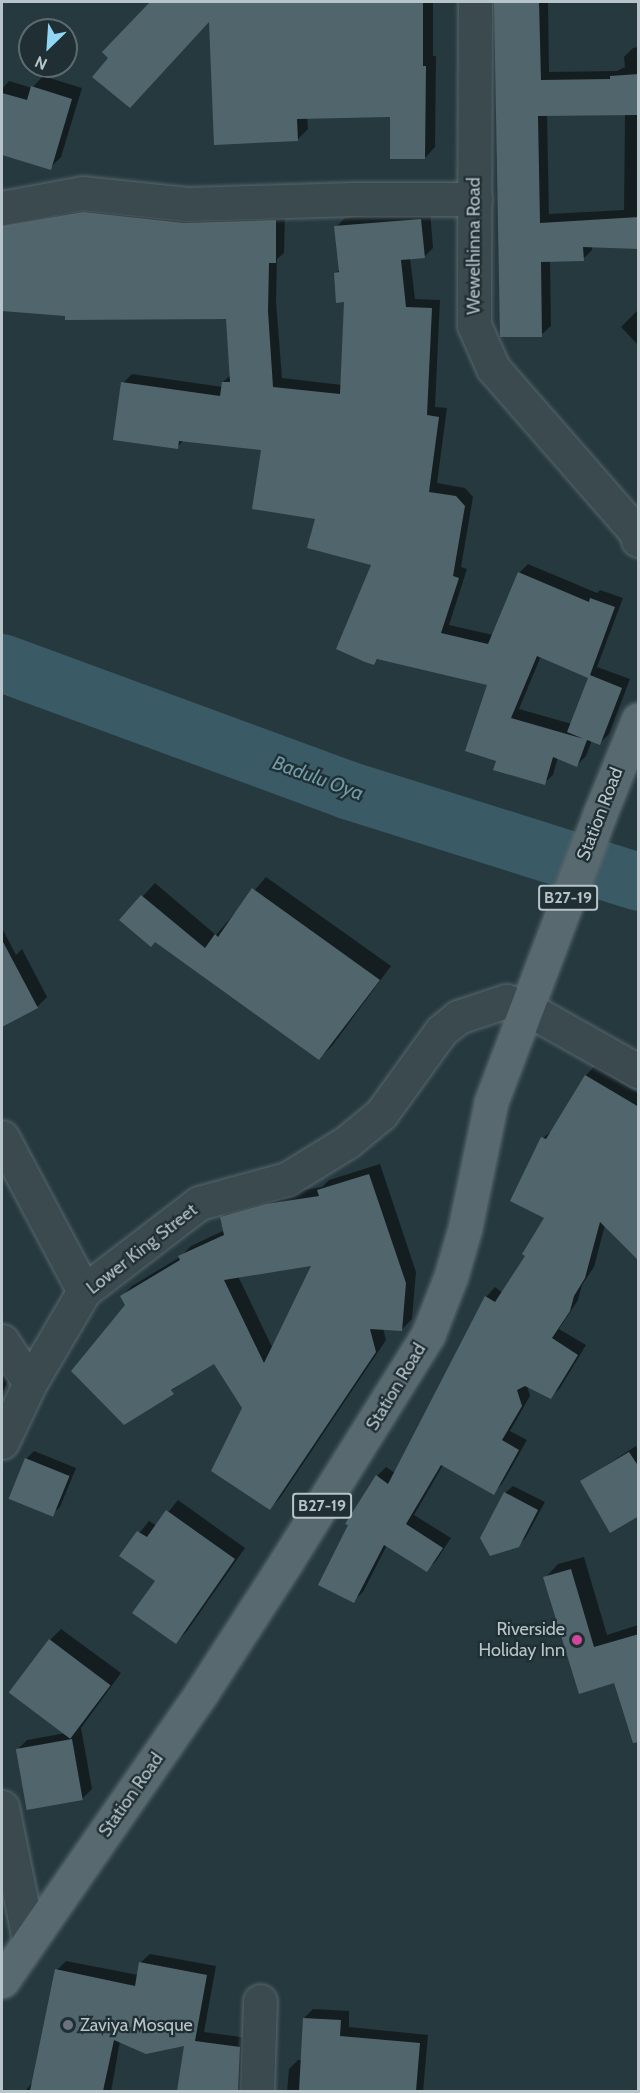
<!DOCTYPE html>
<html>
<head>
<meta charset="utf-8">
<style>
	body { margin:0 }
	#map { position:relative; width:640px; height:2093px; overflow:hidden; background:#26393f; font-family:Cabin,sans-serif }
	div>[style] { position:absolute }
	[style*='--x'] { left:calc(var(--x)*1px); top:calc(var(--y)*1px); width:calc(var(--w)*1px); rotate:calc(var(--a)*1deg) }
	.shadow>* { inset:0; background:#0007 }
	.river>* { height:58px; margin:-29px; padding:0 29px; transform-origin:29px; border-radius:29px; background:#3a5a65 }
	.building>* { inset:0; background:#51666c; transform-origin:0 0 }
	.roads { filter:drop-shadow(0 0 2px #58676d) drop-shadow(0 0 2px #58676d) }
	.minor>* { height:33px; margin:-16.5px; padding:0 16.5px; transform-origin:16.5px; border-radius:16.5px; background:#3a4a4f }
	.major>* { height:33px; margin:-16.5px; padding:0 16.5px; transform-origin:16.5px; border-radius:16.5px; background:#58696f }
	.dots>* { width:16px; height:16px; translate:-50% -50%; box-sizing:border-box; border:3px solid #1f2f34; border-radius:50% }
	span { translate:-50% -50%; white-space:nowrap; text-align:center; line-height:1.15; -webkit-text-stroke:4.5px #1f2f34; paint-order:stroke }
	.shield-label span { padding:2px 4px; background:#1f2f34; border:2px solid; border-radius:4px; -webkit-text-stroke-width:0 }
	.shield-label { font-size:16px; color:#b7c4ca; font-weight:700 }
	.street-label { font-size:18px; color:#b7c4ca }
	.poi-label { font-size:18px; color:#b7c4ca }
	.right { translate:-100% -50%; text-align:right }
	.left { translate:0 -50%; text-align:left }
	.water-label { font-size:20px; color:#719aa7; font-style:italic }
	.frame { position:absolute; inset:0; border:3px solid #b7c4ca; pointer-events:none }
	.north { position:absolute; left:18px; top:18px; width:60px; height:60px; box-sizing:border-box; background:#1f2f34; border:2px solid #5c6b70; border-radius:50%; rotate:205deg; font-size:16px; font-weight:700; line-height:24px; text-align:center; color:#b7c4ca }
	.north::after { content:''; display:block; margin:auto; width:21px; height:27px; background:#91d7f5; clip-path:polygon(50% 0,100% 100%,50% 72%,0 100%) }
</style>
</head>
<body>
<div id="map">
	<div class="shadow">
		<i style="clip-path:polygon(152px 2px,433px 2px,433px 56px,436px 56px,435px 147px,425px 158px,392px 115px,307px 117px,308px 129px,297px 140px,210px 20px,110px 57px,105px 52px)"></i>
		<i style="clip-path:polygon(evenodd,495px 2px,548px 2px,549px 72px,617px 71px,625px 67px,624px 57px,633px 48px,638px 47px,638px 248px,592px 246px,592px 250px,583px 259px,550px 261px,551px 326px,541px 335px,502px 336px,495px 2px,625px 113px,624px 210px,549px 214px,547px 115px,625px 113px)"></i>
		<i style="clip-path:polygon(43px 76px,82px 88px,61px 157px,50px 168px,2px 153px,2px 89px,9px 81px,32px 88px)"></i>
		<i style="clip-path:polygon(evenodd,93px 204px,285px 212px,284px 253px,277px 259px,276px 301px,282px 378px,342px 385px,345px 301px,335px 274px,340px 269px,336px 227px,345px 218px,430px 210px,433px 248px,424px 257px,410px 258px,415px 299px,440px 300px,435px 407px,447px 408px,437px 483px,465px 488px,473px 497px,461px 567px,467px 569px,449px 625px,493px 635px,519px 573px,528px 564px,597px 593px,600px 590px,623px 598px,597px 667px,630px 679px,609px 734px,600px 743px,592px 740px,586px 756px,577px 765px,558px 757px,553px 775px,544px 783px,498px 760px,488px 684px,379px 658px,374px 663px,373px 564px,316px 518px,262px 448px,184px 440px,177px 447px,123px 383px,132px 374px,223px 387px,223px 382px,231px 375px,227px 318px,2px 310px,2px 225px,9px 218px,93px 204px,541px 656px,589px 678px,572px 724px,519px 709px,541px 656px)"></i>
		<i style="clip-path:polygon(638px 310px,638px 345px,621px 327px)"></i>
		<i style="clip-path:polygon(266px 877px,391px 966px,332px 1046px,319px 1058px,156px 940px,121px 920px,155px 883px,216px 935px)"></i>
		<i style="clip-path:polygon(2px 928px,16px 955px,22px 949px,47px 997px,37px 1007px,2px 1025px)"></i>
		<i style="clip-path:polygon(595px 1066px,638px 1093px,638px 1259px,605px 1225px,594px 1267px,582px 1285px,578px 1300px,559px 1329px,586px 1345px,560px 1388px,551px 1397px,527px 1385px,530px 1396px,510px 1431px,527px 1440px,502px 1484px,493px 1493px,443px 1465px,414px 1515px,451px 1538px,436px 1561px,427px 1570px,387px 1545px,363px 1592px,353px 1601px,377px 1476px,386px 1467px,395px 1473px,486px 1297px,495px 1287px,503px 1293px,528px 1255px,547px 1217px,543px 1138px,553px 1130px,586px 1075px)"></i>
		<i style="clip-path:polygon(evenodd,380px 1164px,416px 1272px,412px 1319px,401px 1330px,383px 1328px,386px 1340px,280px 1498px,270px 1508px,244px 1408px,214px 1361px,125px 1423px,127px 1305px,122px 1296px,132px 1286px,180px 1257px,191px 1246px,225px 1230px,222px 1217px,232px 1206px,278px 1194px,322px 1187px,329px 1180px,380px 1164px,314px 1264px,273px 1349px,238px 1276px,314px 1264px)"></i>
		<i style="clip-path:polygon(2px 1360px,12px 1372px,2px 1393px)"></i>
		<i style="clip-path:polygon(636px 1446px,638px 1450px,638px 1514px,582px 1481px)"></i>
		<i style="clip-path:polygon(34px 1451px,76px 1468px,60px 1507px,52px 1514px,26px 1459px)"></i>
		<i style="clip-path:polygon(513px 1486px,545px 1502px,526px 1537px,518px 1546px,505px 1493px)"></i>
		<i style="clip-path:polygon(178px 1500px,245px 1548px,187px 1631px,176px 1642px,157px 1581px,121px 1556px,149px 1521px,157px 1526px)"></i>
		<i style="clip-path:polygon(584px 1557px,607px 1635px,638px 1625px,638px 1694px,615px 1681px,545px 1578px,558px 1564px)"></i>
		<i style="clip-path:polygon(61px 1629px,121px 1673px,81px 1728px,92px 1789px,82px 1799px,18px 1749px,27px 1740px,66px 1733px,50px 1640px)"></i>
		<i style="clip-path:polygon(150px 1954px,216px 1966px,204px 2032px,248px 2038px,245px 2092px,179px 2092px,186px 2044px,120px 2041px,111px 2092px,25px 2092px,35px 2078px,57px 1970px,66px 1961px,138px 1975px,140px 1963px)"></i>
		<i style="clip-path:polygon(313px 2009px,349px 2011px,349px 2027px,428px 2035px,423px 2092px,287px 2092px,289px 2069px,298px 2060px,302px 2060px,304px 2018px)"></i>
	</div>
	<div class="river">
		<i style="--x:2;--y:663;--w:368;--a:20.2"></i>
		<i style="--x:347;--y:790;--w:305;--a:17.5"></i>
	</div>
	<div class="building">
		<i style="clip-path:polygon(150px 2px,423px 2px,423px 66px,426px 66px,425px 159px,390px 159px,390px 117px,297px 119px,298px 141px,214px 145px,209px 22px,130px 108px,92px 77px,108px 58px,102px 52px)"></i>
		<i style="clip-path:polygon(494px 2px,539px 2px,541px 80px,610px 79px,610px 76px,639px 74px,639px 115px,538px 116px,540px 223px,639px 217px,639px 249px,583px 247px,584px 261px,541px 262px,542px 337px,500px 337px)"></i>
		<i style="clip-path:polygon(31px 86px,72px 99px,51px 170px,2px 155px,2px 93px,27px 100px)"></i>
		<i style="clip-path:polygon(evenodd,83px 212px,184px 223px,276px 220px,276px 263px,269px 263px,268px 311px,273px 387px,340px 394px,344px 302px,336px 303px,334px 273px,339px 272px,334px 226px,421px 219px,425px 258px,401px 260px,406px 307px,432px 308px,427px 415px,439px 417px,429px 492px,456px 496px,465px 506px,453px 576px,459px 578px,441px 633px,488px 644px,518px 572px,589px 602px,590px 598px,615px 607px,590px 675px,622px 688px,600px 745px,587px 740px,577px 767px,553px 757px,545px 785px,493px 770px,496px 761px,465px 751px,487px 685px,377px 659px,374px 665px,365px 662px,336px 649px,371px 565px,307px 548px,315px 519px,252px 509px,261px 450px,179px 441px,178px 449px,113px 440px,121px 382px,220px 396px,222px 382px,230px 382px,226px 319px,65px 320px,65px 316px,2px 311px,2px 226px,83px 212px,537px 656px,588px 678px,567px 732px,584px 739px,511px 718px,537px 656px)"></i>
		<i style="clip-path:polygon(252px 888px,380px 980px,319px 1060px,155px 942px,151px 947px,119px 920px,141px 895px,205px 948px,215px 934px,218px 937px)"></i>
		<i style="clip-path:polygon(2px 940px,38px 1008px,2px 1027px)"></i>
		<i style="clip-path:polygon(585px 1075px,639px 1107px,639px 1261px,600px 1222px,585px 1278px,574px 1296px,570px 1311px,552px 1338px,578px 1355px,551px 1399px,525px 1386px,517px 1390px,522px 1406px,502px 1440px,519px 1450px,494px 1495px,441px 1465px,406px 1524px,443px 1548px,427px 1572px,384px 1545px,354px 1603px,318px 1585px,348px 1525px,345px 1524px,376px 1475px,388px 1484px,485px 1296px,495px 1302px,525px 1256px,522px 1254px,544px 1218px,510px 1201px,541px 1137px,546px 1139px)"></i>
		<i style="clip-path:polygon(evenodd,369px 1174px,406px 1283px,402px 1331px,370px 1329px,376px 1352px,270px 1510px,211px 1471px,242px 1408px,214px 1364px,171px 1390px,174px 1394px,124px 1425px,71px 1371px,125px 1305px,120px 1296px,180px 1260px,178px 1256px,224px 1235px,220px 1217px,266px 1204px,319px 1196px,317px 1190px,369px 1174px,311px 1266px,264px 1363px,224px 1280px,311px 1266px)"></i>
		<i style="clip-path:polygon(629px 1452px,639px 1467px,639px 1516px,610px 1533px,580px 1481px)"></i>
		<i style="left:25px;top:1458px;width:48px;height:44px;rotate:22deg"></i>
		<i style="clip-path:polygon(504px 1492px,538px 1510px,519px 1547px,490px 1556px,480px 1538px)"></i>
		<i style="clip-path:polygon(166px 1510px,235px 1559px,176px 1644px,132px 1613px,155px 1581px,119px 1556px,137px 1531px,147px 1537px)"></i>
		<i style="clip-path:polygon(571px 1569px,594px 1647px,639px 1634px,639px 1742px,633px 1743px,614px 1683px,579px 1694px,543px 1577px)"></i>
		<i style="left:49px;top:1639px;width:77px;height:67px;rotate:37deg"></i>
		<i style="left:72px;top:1739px;width:62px;height:57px;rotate:80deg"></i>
		<i style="clip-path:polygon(139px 1962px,207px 1975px,195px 2041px,240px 2047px,238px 2091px,177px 2091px,184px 2046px,146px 2054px,114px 2040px,103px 2091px,30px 2091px,55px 1969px,135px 1986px)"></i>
		<i style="clip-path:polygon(303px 2018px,341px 2020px,340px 2036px,420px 2043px,416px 2091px,299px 2091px)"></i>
	</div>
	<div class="roads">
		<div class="minor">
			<i style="--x:475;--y:2;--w:323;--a:90.2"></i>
			<i style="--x:474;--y:325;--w:47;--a:66.2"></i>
			<i style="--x:493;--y:368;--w:219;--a:48.9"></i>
			<i style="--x:637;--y:533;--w:7;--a:82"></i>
			<i style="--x:2;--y:208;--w:81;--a:-10.6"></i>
			<i style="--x:82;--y:193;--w:105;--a:6"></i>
			<i style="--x:186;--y:204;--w:169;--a:-1.7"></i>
			<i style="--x:355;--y:199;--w:120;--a:0"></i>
			<i style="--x:2;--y:1137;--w:174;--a:62"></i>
			<i style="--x:2;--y:1341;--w:50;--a:56.3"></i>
			<i style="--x:2;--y:1442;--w:65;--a:-64.6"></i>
			<i style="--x:30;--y:1383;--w:107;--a:-59.6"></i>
			<i style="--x:84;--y:1291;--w:145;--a:-37.4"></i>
			<i style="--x:199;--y:1203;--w:91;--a:-15.3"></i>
			<i style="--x:287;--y:1179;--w:70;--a:-31.7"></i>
			<i style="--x:347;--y:1142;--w:44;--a:-39.5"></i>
			<i style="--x:381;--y:1114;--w:102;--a:-54.1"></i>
			<i style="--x:441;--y:1031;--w:22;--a:-39"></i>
			<i style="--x:458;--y:1017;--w:51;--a:-18.4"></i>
			<i style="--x:506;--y:1001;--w:21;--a:19"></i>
			<i style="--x:526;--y:1008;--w:129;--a:29.4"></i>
			<i style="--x:2;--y:1807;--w:136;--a:78.5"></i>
			<i style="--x:257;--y:2092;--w:91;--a:-88.1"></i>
		</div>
		<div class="major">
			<i style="--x:2;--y:1981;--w:351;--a:-55.3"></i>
			<i style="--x:202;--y:1692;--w:155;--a:-57.1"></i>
			<i style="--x:286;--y:1562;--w:268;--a:-58"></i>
			<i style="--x:428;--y:1335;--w:63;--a:-68.7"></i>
			<i style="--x:451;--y:1276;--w:50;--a:-73.7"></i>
			<i style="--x:465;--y:1228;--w:129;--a:-78.3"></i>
			<i style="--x:491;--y:1102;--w:306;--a:-69.3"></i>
			<i style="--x:599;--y:816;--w:104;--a:-67.9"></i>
		</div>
	</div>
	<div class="dots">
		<i style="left:577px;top:1640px;background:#d1479c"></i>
		<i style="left:68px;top:2025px;background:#6b7280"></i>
	</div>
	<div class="shield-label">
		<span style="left:568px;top:898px">B27-19</span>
		<span style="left:322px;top:1506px">B27-19</span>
	</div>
	<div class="street-label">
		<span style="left:474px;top:246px;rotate:-90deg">Wewelhinna Road</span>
		<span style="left:600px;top:814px;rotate:-69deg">Station Road</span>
		<span style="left:142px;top:1249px;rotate:-38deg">Lower King Street</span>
		<span style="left:396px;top:1387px;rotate:-59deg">Station Road</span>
		<span style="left:131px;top:1795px;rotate:-55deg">Station Road</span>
	</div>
	<div class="poi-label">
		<span class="right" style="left:565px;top:1640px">Riverside<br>Holiday Inn</span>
		<span class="left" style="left:80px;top:2025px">Zaviya Mosque</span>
	</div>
	<div class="water-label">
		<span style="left:318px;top:778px;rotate:20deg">Badulu Oya</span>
	</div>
	<div class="frame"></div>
	<div class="north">N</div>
</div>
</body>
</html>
